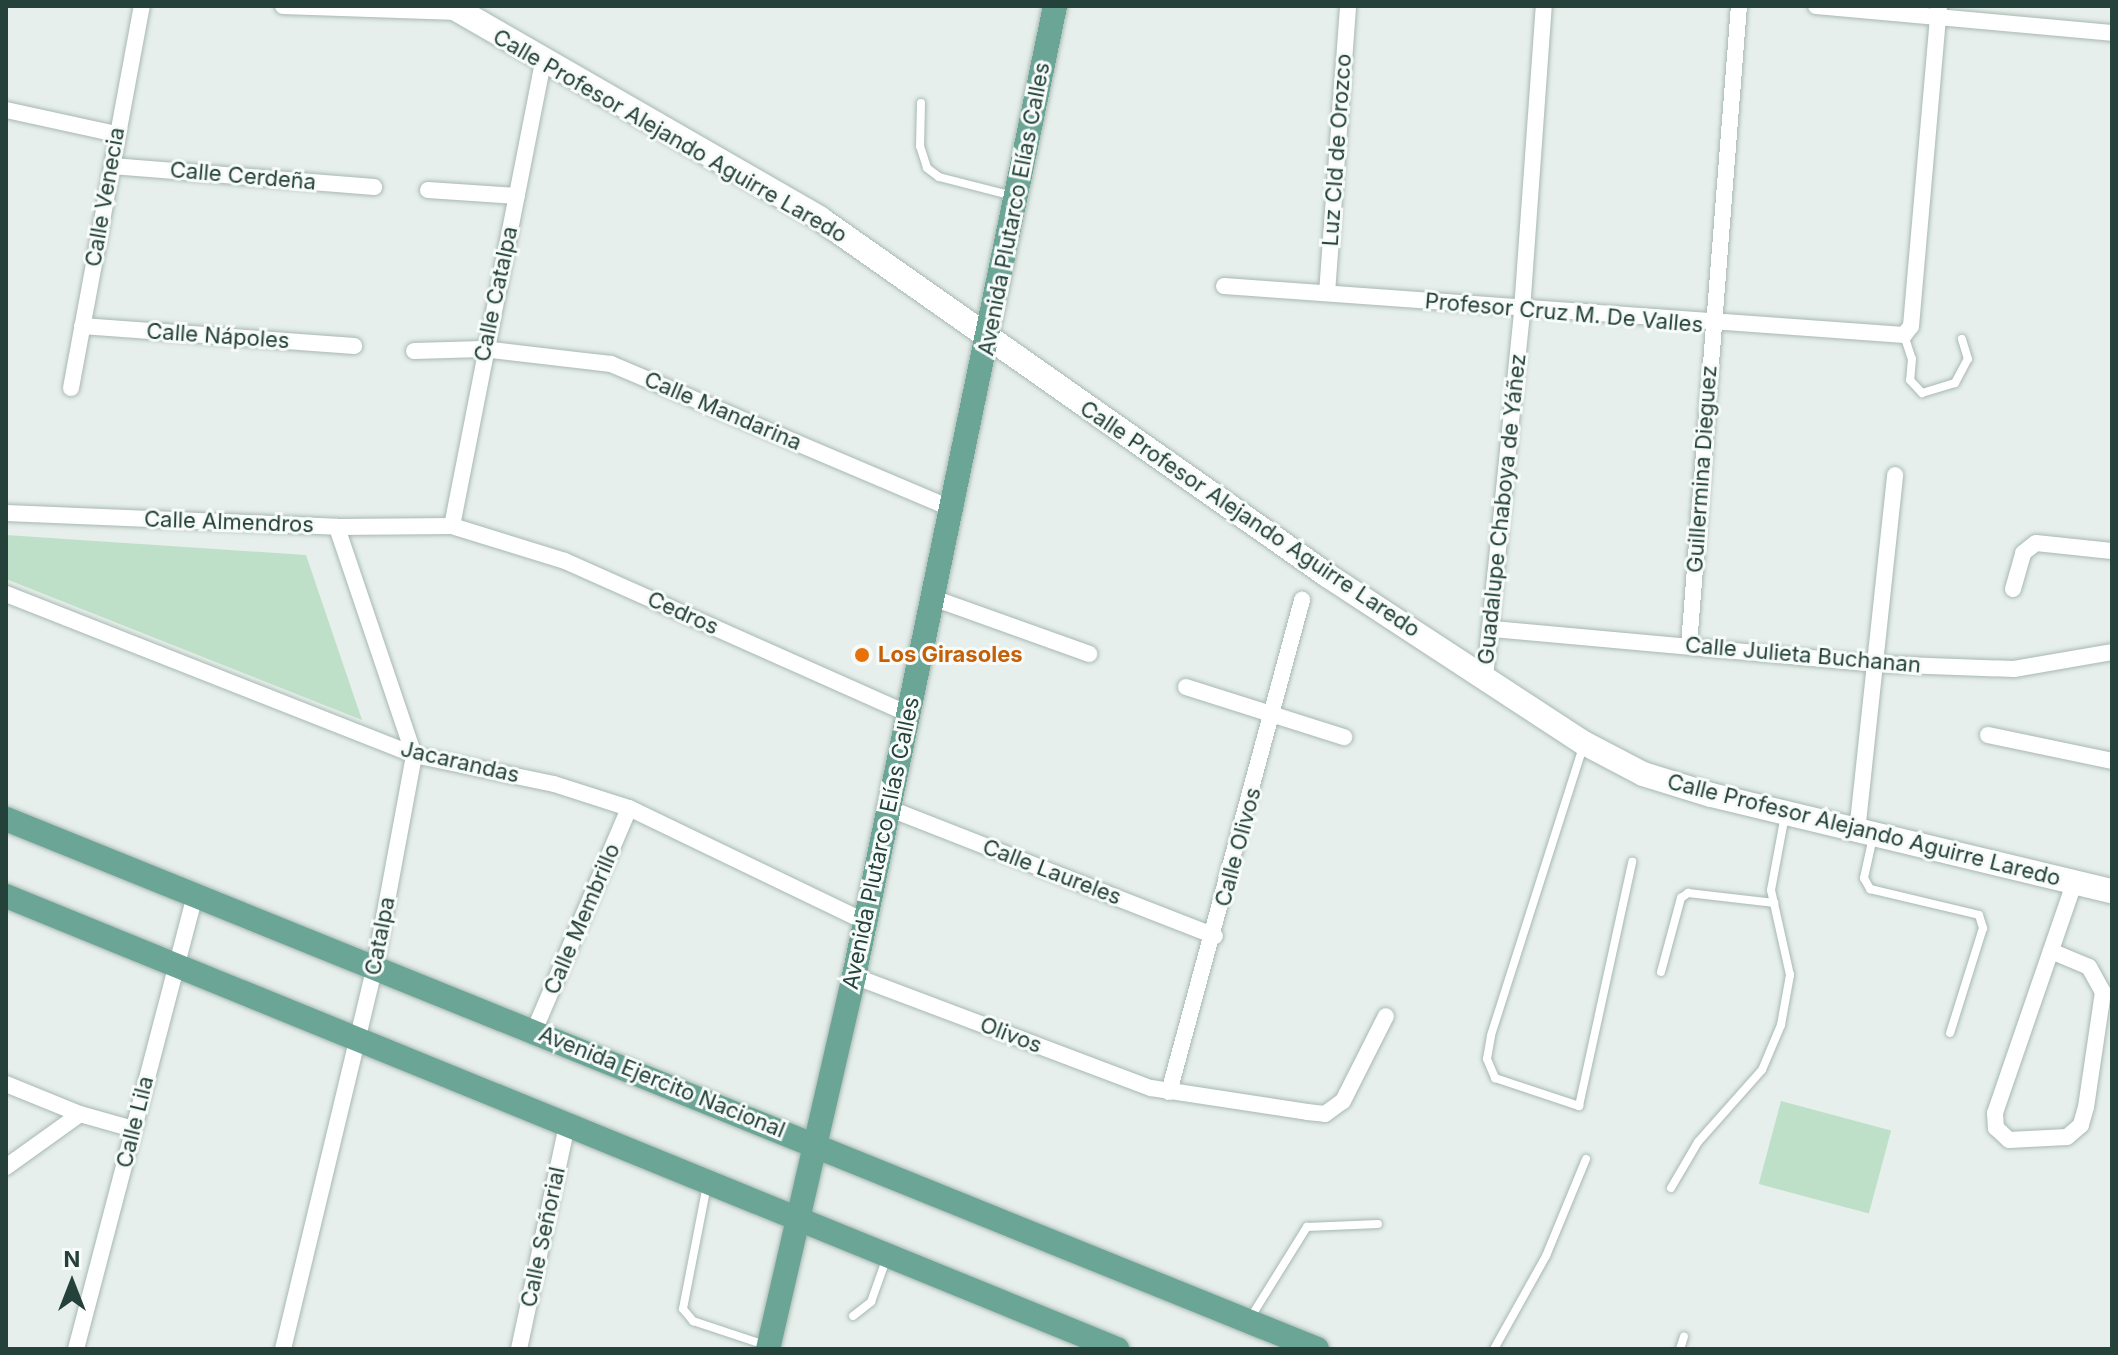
<!DOCTYPE html>
<html>
<head>
<meta charset="utf-8">
<style>
	body { margin:0 }
	#map { position:relative; width:2118px; height:1355px; overflow:hidden; background:#e6efeb; font-family:Inter,sans-serif }
	div>[style] { position:absolute }
	[style*='--x'] { left:calc(var(--x)*1px); top:calc(var(--y)*1px); width:calc(var(--w)*1px); rotate:calc(var(--a)*1deg) }
	.green>* { inset:0; background:#bfe0c8; transform-origin:0 0 }
	.roads { filter:drop-shadow(0 0 2px #a8b8b2) drop-shadow(0 0 2px #a8b8b2) }
	.lane>* { height:8px; margin:-4px; padding:0 4px; transform-origin:4px; border-radius:4px; background:#fff }
	.street>* { height:16px; margin:-8px; padding:0 8px; transform-origin:8px; border-radius:8px; background:#fff }
	.secondary>* { height:24px; margin:-12px; padding:0 12px; transform-origin:12px; border-radius:12px; background:#fff }
	.primary>* { height:24px; margin:-12px; padding:0 12px; transform-origin:12px; border-radius:12px; background:#6aa596 }
	.dots>* { width:22px; height:22px; translate:-50% -50%; box-sizing:border-box; border:4px solid #f7fbf9; border-radius:50% }
	span { translate:-50% -50%; white-space:nowrap; text-align:center; line-height:1.15; -webkit-text-stroke:6px #f7fbf9; paint-order:stroke }
	.street-label { font-size:22px; color:#24423a }
	.food-label { font-size:22px; color:#c56008; font-weight:700 }
	.left { translate:0 -50%; text-align:left }
	.frame { position:absolute; inset:0; border:8px solid #24423a; pointer-events:none }
	.north { position:absolute; left:32px; top:1243px; width:80px; height:80px; -webkit-text-stroke:6px #f7fbf9; paint-order:stroke; rotate:0deg; font-size:22px; font-weight:700; line-height:32px; text-align:center; color:#24423a }
	.north::after { content:''; display:block; margin:auto; width:28px; height:36px; background:#24423a; clip-path:polygon(50% 0,100% 100%,50% 72%,0 100%) }
</style>
</head>
<body>
<div id="map">
	<div class="green">
		<i style="clip-path:polygon(6px 535px,306px 555px,362px 720px,6px 579px)"></i>
		<i style="left:1781px;top:1101px;width:114px;height:86px;rotate:15deg"></i>
	</div>
	<div class="roads">
		<div class="lane">
			<i style="--x:921;--y:103;--w:43;--a:91.3"></i>
			<i style="--x:920;--y:146;--w:23;--a:72"></i>
			<i style="--x:927;--y:168;--w:15;--a:37"></i>
			<i style="--x:939;--y:177;--w:76;--a:14.4"></i>
			<i style="--x:1904;--y:335;--w:25;--a:72"></i>
			<i style="--x:1912;--y:359;--w:21;--a:95"></i>
			<i style="--x:1910;--y:380;--w:18;--a:47"></i>
			<i style="--x:1922;--y:393;--w:34;--a:-17"></i>
			<i style="--x:1955;--y:383;--w:27;--a:-62"></i>
			<i style="--x:1968;--y:359;--w:21;--a:-107"></i>
			<i style="--x:1583;--y:747;--w:303;--a:107.7"></i>
			<i style="--x:1491;--y:1036;--w:23;--a:100"></i>
			<i style="--x:1487;--y:1059;--w:21;--a:67"></i>
			<i style="--x:1495;--y:1078;--w:89;--a:18.4"></i>
			<i style="--x:1579;--y:1106;--w:250;--a:-77.7"></i>
			<i style="--x:1873;--y:837;--w:42;--a:102.4"></i>
			<i style="--x:1864;--y:878;--w:13;--a:61"></i>
			<i style="--x:1870;--y:889;--w:112;--a:13.4"></i>
			<i style="--x:1979;--y:915;--w:14;--a:73"></i>
			<i style="--x:1983;--y:928;--w:110;--a:107.4"></i>
			<i style="--x:1661;--y:972;--w:77;--a:-74.9"></i>
			<i style="--x:1681;--y:898;--w:9;--a:-36"></i>
			<i style="--x:1688;--y:893;--w:87;--a:6.6"></i>
			<i style="--x:707;--y:1185;--w:126;--a:101"></i>
			<i style="--x:683;--y:1309;--w:16;--a:50"></i>
			<i style="--x:693;--y:1321;--w:76;--a:18.4"></i>
			<i style="--x:1671;--y:1188;--w:53;--a:-59.6"></i>
			<i style="--x:1698;--y:1142;--w:96;--a:-48.4"></i>
			<i style="--x:1762;--y:1070;--w:49;--a:-67.1"></i>
			<i style="--x:1781;--y:1025;--w:51;--a:-79.8"></i>
			<i style="--x:1790;--y:975;--w:87;--a:-102.6"></i>
			<i style="--x:1771;--y:890;--w:76;--a:-79.4"></i>
			<i style="--x:853;--y:1316;--w:23;--a:-38"></i>
			<i style="--x:871;--y:1302;--w:48;--a:-70.4"></i>
			<i style="--x:1249;--y:1320;--w:110;--a:-58.1"></i>
			<i style="--x:1307;--y:1227;--w:71;--a:-2.4"></i>
			<i style="--x:1494;--y:1349;--w:107;--a:-60.8"></i>
			<i style="--x:1546;--y:1256;--w:105;--a:-67.6"></i>
			<i style="--x:1680;--y:1349;--w:13;--a:-72"></i>
		</div>
		<div class="street">
			<i style="--x:283;--y:6;--w:174;--a:2"></i>
			<i style="--x:1816;--y:6;--w:297;--a:5.2"></i>
			<i style="--x:6;--y:110;--w:113;--a:12.3"></i>
			<i style="--x:112;--y:166;--w:263;--a:4.6"></i>
			<i style="--x:428;--y:190;--w:89;--a:3.9"></i>
			<i style="--x:1224;--y:286;--w:682;--a:4.12"></i>
			<i style="--x:1904;--y:335;--w:11;--a:-52"></i>
			<i style="--x:1911;--y:326;--w:321;--a:-85"></i>
			<i style="--x:1327;--y:293;--w:288;--a:-85.8"></i>
			<i style="--x:82;--y:326;--w:273;--a:4.2"></i>
			<i style="--x:414;--y:351;--w:69;--a:-1.7"></i>
			<i style="--x:483;--y:349;--w:129;--a:6.7"></i>
			<i style="--x:611;--y:364;--w:371;--a:23"></i>
			<i style="--x:71;--y:388;--w:389;--a:-79.5"></i>
			<i style="--x:6;--y:513;--w:331;--a:2.4"></i>
			<i style="--x:337;--y:527;--w:115;--a:-0.5"></i>
			<i style="--x:452;--y:526;--w:118;--a:17.2"></i>
			<i style="--x:565;--y:561;--w:376;--a:24"></i>
			<i style="--x:452;--y:526;--w:472;--a:-78.9"></i>
			<i style="--x:2013;--y:589;--w:37;--a:-74"></i>
			<i style="--x:2023;--y:553;--w:16;--a:-38"></i>
			<i style="--x:2036;--y:543;--w:76;--a:6"></i>
			<i style="--x:6;--y:594;--w:439;--a:21.5"></i>
			<i style="--x:414;--y:755;--w:143;--a:11.7"></i>
			<i style="--x:554;--y:784;--w:79;--a:17.7"></i>
			<i style="--x:629;--y:808;--w:261;--a:25.7"></i>
			<i style="--x:933;--y:598;--w:166;--a:19.7"></i>
			<i style="--x:1493;--y:629;--w:385;--a:5.2"></i>
			<i style="--x:1876;--y:664;--w:138;--a:2.1"></i>
			<i style="--x:2014;--y:669;--w:99;--a:-9.8"></i>
			<i style="--x:1689;--y:645;--w:641;--a:-85.53"></i>
			<i style="--x:1485;--y:677;--w:369;--a:-84.2"></i>
			<i style="--x:1522;--y:310;--w:305;--a:-85.9"></i>
			<i style="--x:1186;--y:687;--w:166;--a:17.6"></i>
			<i style="--x:1988;--y:735;--w:127;--a:11.8"></i>
			<i style="--x:888;--y:808;--w:351;--a:21.4"></i>
			<i style="--x:1857;--y:832;--w:359;--a:-83.9"></i>
			<i style="--x:2051;--y:951;--w:41;--a:22.8"></i>
			<i style="--x:2089;--y:967;--w:29;--a:61"></i>
			<i style="--x:2103;--y:992;--w:116;--a:98.4"></i>
			<i style="--x:2086;--y:1107;--w:19;--a:106"></i>
			<i style="--x:2081;--y:1125;--w:18;--a:139"></i>
			<i style="--x:2067;--y:1137;--w:58;--a:177"></i>
			<i style="--x:2009;--y:1140;--w:18;--a:-137"></i>
			<i style="--x:1996;--y:1128;--w:15;--a:-94"></i>
			<i style="--x:1995;--y:1113;--w:243;--a:-71"></i>
			<i style="--x:854;--y:976;--w:317;--a:20.7"></i>
			<i style="--x:1151;--y:1088;--w:158;--a:8.7"></i>
			<i style="--x:1307;--y:1112;--w:18;--a:6"></i>
			<i style="--x:1325;--y:1114;--w:22;--a:-36"></i>
			<i style="--x:1343;--y:1101;--w:95;--a:-63.2"></i>
			<i style="--x:534;--y:1031;--w:242;--a:-66.9"></i>
			<i style="--x:6;--y:1084;--w:80;--a:22.1"></i>
			<i style="--x:80;--y:1114;--w:55;--a:15.8"></i>
			<i style="--x:1169;--y:1092;--w:510;--a:-74.87"></i>
			<i style="--x:6;--y:1167;--w:91;--a:-35.6"></i>
			<i style="--x:76;--y:1349;--w:468;--a:-75.3"></i>
			<i style="--x:283;--y:1349;--w:394;--a:-76.5"></i>
			<i style="--x:375;--y:966;--w:215;--a:-79.5"></i>
			<i style="--x:414;--y:755;--w:241;--a:-108.7"></i>
			<i style="--x:519;--y:1349;--w:229;--a:-77.9"></i>
		</div>
		<div class="secondary">
			<i style="--x:451;--y:6;--w:425;--a:29.9"></i>
			<i style="--x:819;--y:218;--w:621;--a:35.1"></i>
			<i style="--x:1327;--y:575;--w:307;--a:33.2"></i>
			<i style="--x:1584;--y:743;--w:67;--a:27.7"></i>
			<i style="--x:1643;--y:774;--w:71;--a:17.2"></i>
			<i style="--x:1711;--y:795;--w:412;--a:13.5"></i>
		</div>
		<div class="primary">
			<i style="--x:6;--y:819;--w:1414;--a:22.01"></i>
			<i style="--x:6;--y:896;--w:1200;--a:22.18"></i>
			<i style="--x:768;--y:1349;--w:383;--a:-77"></i>
			<i style="--x:854;--y:976;--w:991;--a:-78.29"></i>
		</div>
	</div>
	<div class="dots">
		<i style="left:862px;top:655px;background:#e8710a"></i>
	</div>
	<div class="street-label">
		<span style="left:670px;top:136px;rotate:30deg">Calle Profesor Alejando Aguirre Laredo</span>
		<span style="left:1337px;top:150px;rotate:-86deg">Luz CId de Orozco</span>
		<span style="left:243px;top:176px;rotate:5deg">Calle Cerdeña</span>
		<span style="left:105px;top:197px;rotate:-80deg">Calle Venecia</span>
		<span style="left:1014px;top:209px;rotate:-79deg">Avenida Plutarco Elías Calles</span>
		<span style="left:496px;top:294px;rotate:-78deg">Calle Catalpa</span>
		<span style="left:1564px;top:313px;rotate:5deg">Profesor Cruz M. De Valles</span>
		<span style="left:218px;top:336px;rotate:4deg">Calle Nápoles</span>
		<span style="left:723px;top:411px;rotate:23deg">Calle Mandarina</span>
		<span style="left:1702px;top:469px;rotate:-86deg">Guillermina Dieguez</span>
		<span style="left:1502px;top:509px;rotate:-84deg">Guadalupe Chaboya de Yáñez</span>
		<span style="left:1250px;top:519px;rotate:34deg">Calle Profesor Alejando Aguirre Laredo</span>
		<span style="left:229px;top:522px;rotate:2deg">Calle Almendros</span>
		<span style="left:683px;top:613px;rotate:24deg">Cedros</span>
		<span style="left:1803px;top:655px;rotate:5deg">Calle Julieta Buchanan</span>
		<span style="left:460px;top:762px;rotate:13deg">Jacarandas</span>
		<span style="left:1864px;top:830px;rotate:14deg">Calle Profesor Alejando Aguirre Laredo</span>
		<span style="left:881px;top:843px;rotate:-78deg">Avenida Plutarco Elías Calles</span>
		<span style="left:1238px;top:847px;rotate:-75deg">Calle Olivos</span>
		<span style="left:1052px;top:872px;rotate:21deg">Calle Laureles</span>
		<span style="left:582px;top:919px;rotate:-67deg">Calle Membrillo</span>
		<span style="left:380px;top:936px;rotate:-79deg">Catalpa</span>
		<span style="left:1011px;top:1035px;rotate:21deg">Olivos</span>
		<span style="left:662px;top:1082px;rotate:22deg">Avenida Ejercito Nacional</span>
		<span style="left:135px;top:1122px;rotate:-76deg">Calle Lila</span>
		<span style="left:543px;top:1237px;rotate:-78deg">Calle Señorial</span>
	</div>
	<div class="food-label">
		<span class="left" style="left:878px;top:655px">Los Girasoles</span>
	</div>
	<div class="frame"></div>
	<div class="north">N</div>
</div>
</body>
</html>
